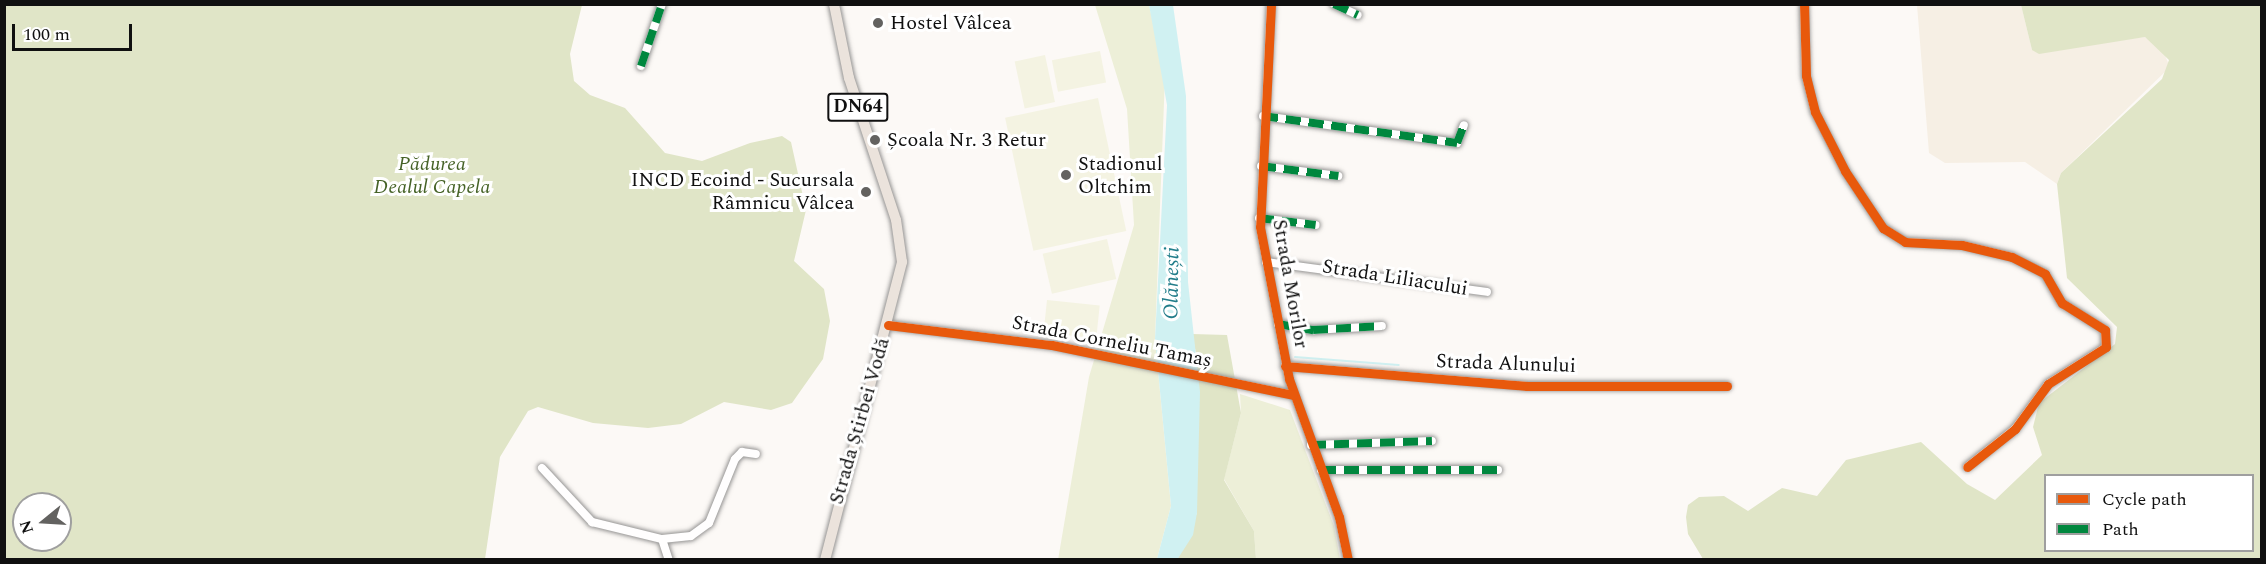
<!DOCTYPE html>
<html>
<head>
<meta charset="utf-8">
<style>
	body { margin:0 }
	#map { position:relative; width:2266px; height:564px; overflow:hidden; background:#fcf9f6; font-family:Spectral,serif }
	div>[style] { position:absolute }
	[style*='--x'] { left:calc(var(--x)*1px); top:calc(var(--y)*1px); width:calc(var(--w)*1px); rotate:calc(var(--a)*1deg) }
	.farmland>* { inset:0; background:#f6efe4 }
	.green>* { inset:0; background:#edefd8 }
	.forest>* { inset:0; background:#e0e5c7 }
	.pitch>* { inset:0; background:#f4f3e2; transform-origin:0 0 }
	.water>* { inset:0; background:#d0f1f2 }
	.stream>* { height:2px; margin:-1px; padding:0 1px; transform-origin:1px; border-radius:1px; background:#d0f1f2 }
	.roads { filter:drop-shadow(0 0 2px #969594) drop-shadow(0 0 2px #969594) }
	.minor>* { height:8px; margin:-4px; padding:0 4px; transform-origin:4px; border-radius:4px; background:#fffefe }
	.major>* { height:10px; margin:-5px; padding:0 5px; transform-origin:5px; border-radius:5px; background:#ebe3dc }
	.quiet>* { height:8px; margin-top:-4px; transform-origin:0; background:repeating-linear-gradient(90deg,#00873e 0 15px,transparent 0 23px) }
	.cycleway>* { height:9px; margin:-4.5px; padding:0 4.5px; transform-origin:4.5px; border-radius:4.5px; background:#e8590c }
	.dots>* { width:16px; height:16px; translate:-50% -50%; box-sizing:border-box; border:3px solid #fff; border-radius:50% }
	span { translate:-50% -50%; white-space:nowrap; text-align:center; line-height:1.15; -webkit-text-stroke:6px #fff; paint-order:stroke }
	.shield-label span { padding:2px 4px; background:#fff; border:2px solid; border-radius:4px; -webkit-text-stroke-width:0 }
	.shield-label { font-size:18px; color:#101010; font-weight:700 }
	.poi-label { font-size:20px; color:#101010 }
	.left { translate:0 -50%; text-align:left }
	.right { translate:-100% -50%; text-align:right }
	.park-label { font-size:20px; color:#456226; font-style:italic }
	.street-label { font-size:20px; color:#101010 }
	.water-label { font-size:21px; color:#227d8a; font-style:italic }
	.frame { position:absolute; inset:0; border:6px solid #101010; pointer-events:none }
	.legend { position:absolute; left:2044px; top:474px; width:210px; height:78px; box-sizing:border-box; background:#fff; border:2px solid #9f9f9f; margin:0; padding:8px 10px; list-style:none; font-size:18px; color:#101010 }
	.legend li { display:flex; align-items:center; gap:12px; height:30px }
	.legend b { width:30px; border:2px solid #9f9f9f }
	.north { position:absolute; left:12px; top:492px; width:60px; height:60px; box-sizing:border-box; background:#fff; border:2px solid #9f9f9f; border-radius:50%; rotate:252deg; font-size:16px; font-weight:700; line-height:24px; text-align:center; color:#101010 }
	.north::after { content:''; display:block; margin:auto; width:21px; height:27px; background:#636260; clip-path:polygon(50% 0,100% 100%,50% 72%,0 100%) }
	.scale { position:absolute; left:12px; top:24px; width:120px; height:27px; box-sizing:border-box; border:3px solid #101010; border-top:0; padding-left:8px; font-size:18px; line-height:21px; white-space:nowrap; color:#101010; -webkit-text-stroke:4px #fff; paint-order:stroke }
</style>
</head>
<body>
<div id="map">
	<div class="farmland">
		<i style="clip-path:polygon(1917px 5px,2021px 5px,2032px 50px,2145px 37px,2163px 51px,2170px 67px,2061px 173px,2057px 184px,2025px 162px,1945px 163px,1929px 153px)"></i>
	</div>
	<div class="green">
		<i style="clip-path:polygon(1095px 5px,1149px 5px,1165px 76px,1155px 339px,1171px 506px,1157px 559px,1058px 560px,1089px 377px,1134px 225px,1127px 109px)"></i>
		<i style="clip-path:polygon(1240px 394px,1290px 410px,1334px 526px,1340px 559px,1256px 559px,1254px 531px,1224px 479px,1241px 413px)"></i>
	</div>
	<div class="forest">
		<i style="clip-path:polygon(evenodd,4px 5px,582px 5px,570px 54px,574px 81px,590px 95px,625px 108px,665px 153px,702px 161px,750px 143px,782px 136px,791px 142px,806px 210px,794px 261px,824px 289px,830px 321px,823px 359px,792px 403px,771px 410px,724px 402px,681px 424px,648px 428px,593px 423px,538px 407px,528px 411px,500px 457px,485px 559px,5px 559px,4px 5px,24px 504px,60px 504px,60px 540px,24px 540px,24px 504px)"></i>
		<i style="clip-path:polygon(evenodd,2021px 5px,2261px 5px,2261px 559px,1703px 559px,1688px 534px,1686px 517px,1688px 505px,1699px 497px,1724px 496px,1748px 511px,1782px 488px,1817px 496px,1846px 460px,1921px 442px,1967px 484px,1995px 500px,2042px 455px,2033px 427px,2039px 403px,2115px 344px,2117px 327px,2067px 278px,2057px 184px,2061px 173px,2162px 79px,2169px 60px,2145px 37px,2039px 54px,2032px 50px,2021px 5px,2046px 476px,2252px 476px,2252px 550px,2046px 550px,2046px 476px)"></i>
		<i style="clip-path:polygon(1192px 334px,1227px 335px,1241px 413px,1224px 480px,1254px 531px,1256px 559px,1177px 560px,1197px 513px,1197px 358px)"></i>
	</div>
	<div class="pitch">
		<i style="left:1100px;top:51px;width:32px;height:49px;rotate:79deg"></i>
		<i style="left:1045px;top:55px;width:48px;height:31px;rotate:78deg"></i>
		<i style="left:1098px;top:98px;width:136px;height:95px;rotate:78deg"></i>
		<i style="left:1107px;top:239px;width:41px;height:66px;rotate:77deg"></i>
		<i style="left:1047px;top:300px;width:53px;height:33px;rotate:6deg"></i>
	</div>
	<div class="water">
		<i style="clip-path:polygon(1149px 5px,1173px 5px,1186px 96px,1188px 282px,1200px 392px,1197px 513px,1193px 535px,1177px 560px,1157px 559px,1171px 506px,1155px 339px,1167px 105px)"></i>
	</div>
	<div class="stream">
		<i style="--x:1295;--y:357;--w:104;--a:4.4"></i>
	</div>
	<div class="roads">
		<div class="minor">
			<i style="--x:1271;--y:4;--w:223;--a:92.8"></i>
			<i style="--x:1260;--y:227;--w:155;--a:79.2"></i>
			<i style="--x:1289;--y:379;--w:147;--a:70.1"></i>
			<i style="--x:1339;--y:517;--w:44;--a:78.2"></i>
			<i style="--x:1334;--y:4;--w:26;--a:25"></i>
			<i style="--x:1804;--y:4;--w:72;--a:88.4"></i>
			<i style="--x:1806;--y:76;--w:37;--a:76"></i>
			<i style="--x:1815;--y:112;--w:66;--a:63"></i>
			<i style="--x:1845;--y:171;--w:69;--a:56.3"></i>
			<i style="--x:1883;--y:228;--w:26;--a:32"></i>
			<i style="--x:1905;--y:242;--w:57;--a:3"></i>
			<i style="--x:1962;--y:245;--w:51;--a:13.5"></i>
			<i style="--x:2012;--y:257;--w:37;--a:27"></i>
			<i style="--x:2045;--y:274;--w:34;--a:60"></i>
			<i style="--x:2062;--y:303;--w:51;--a:32.1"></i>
			<i style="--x:2105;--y:330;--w:17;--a:87"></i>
			<i style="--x:2106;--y:347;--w:69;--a:147.5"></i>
			<i style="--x:2048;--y:384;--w:56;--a:126.3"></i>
			<i style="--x:2015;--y:429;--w:61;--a:141.6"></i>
			<i style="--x:641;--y:66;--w:65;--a:-71.3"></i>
			<i style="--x:1263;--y:116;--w:196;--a:7.9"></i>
			<i style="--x:1457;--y:143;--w:19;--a:-69"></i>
			<i style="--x:1261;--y:166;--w:78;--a:7.4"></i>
			<i style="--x:1259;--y:218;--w:57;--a:7"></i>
			<i style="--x:1266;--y:262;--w:223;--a:7.7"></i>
			<i style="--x:1278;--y:324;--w:36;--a:10"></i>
			<i style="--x:1313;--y:330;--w:69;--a:-3.3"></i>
			<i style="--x:888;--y:325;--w:165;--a:7"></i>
			<i style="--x:1052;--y:345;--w:246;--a:11.7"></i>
			<i style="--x:1285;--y:366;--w:243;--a:4.7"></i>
			<i style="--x:1527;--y:386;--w:200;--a:0"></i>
			<i style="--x:1311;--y:445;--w:121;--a:-1.9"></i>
			<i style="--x:542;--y:468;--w:74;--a:47.2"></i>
			<i style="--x:592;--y:522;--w:72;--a:13.7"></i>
			<i style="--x:662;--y:539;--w:22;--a:72"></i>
			<i style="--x:1321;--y:470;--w:177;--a:0"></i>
			<i style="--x:662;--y:539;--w:29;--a:-6"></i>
			<i style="--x:691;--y:536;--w:22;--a:-36"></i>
			<i style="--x:709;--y:523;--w:69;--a:-67.9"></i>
			<i style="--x:735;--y:459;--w:10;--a:-45"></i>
			<i style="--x:742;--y:452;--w:14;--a:8"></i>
		</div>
		<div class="major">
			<i style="--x:825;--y:560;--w:308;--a:-75.5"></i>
			<i style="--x:902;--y:262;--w:42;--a:-98.1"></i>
			<i style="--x:896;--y:220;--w:150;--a:-108.3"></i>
			<i style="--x:849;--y:78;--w:76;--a:-101.5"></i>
		</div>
	</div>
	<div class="quiet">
		<i style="--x:1334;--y:4;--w:26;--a:25"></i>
		<i style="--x:641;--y:66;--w:65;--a:-71.3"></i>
		<i style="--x:1263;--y:116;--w:196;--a:7.9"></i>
		<i style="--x:1457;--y:143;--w:19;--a:-69"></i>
		<i style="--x:1261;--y:166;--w:78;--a:7.4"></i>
		<i style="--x:1259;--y:218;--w:57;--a:7"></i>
		<i style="--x:1278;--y:324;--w:36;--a:10"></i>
		<i style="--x:1313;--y:330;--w:69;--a:-3.3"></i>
		<i style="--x:1311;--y:445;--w:121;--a:-1.9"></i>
		<i style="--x:1321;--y:470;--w:177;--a:0"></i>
	</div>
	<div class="cycleway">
		<i style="--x:1271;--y:4;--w:223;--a:92.8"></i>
		<i style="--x:1260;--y:227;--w:155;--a:79.2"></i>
		<i style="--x:1289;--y:379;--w:147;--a:70.1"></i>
		<i style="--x:1339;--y:517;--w:44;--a:78.2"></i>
		<i style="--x:1804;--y:4;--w:72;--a:88.4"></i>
		<i style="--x:1806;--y:76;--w:37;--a:76"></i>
		<i style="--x:1815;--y:112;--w:66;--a:63"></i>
		<i style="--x:1845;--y:171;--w:69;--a:56.3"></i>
		<i style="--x:1883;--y:228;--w:26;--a:32"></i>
		<i style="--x:1905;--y:242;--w:57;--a:3"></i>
		<i style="--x:1962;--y:245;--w:51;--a:13.5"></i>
		<i style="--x:2012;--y:257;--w:37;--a:27"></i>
		<i style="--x:2045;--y:274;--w:34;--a:60"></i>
		<i style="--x:2062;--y:303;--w:51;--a:32.1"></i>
		<i style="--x:2105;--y:330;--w:17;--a:87"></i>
		<i style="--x:2106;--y:347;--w:69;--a:147.5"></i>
		<i style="--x:2048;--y:384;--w:56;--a:126.3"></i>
		<i style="--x:2015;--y:429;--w:61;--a:141.6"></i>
		<i style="--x:888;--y:325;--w:165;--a:7"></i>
		<i style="--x:1052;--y:345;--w:246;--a:11.7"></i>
		<i style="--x:1285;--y:366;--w:243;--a:4.7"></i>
		<i style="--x:1527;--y:386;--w:200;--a:0"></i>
	</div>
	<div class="dots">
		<i style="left:878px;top:23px;background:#636260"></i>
		<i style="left:875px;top:140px;background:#636260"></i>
		<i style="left:1066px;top:175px;background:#636260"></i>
		<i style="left:866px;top:192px;background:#636260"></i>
	</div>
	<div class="shield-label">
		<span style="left:858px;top:107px">DN64</span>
	</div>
	<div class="poi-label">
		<span class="left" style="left:890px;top:23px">Hostel Vâlcea</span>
		<span class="left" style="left:887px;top:140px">Școala Nr. 3 Retur</span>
		<span class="left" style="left:1078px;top:176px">Stadionul<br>Oltchim</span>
		<span class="right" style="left:854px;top:192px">INCD Ecoind - Sucursala<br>Râmnicu Vâlcea</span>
	</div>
	<div class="park-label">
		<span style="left:432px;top:176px">Pădurea<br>Dealul Capela</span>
	</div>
	<div class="street-label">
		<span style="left:1395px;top:278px;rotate:9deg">Strada Liliacului</span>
		<span style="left:1290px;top:284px;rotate:80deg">Strada Morilor</span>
		<span style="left:1112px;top:342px;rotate:11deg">Strada Corneliu Tamaș</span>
		<span style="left:1506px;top:364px;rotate:2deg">Strada Alunului</span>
		<span style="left:860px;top:421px;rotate:-74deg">Strada Știrbei Vodă</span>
	</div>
	<div class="water-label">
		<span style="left:1172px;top:283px;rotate:-89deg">Olănești</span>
	</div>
	<div class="frame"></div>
	<ul class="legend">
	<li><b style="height:8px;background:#e8590c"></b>Cycle path</li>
	<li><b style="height:8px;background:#00873e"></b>Path</li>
	</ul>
	<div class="north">N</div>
	<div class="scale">100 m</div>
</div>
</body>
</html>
